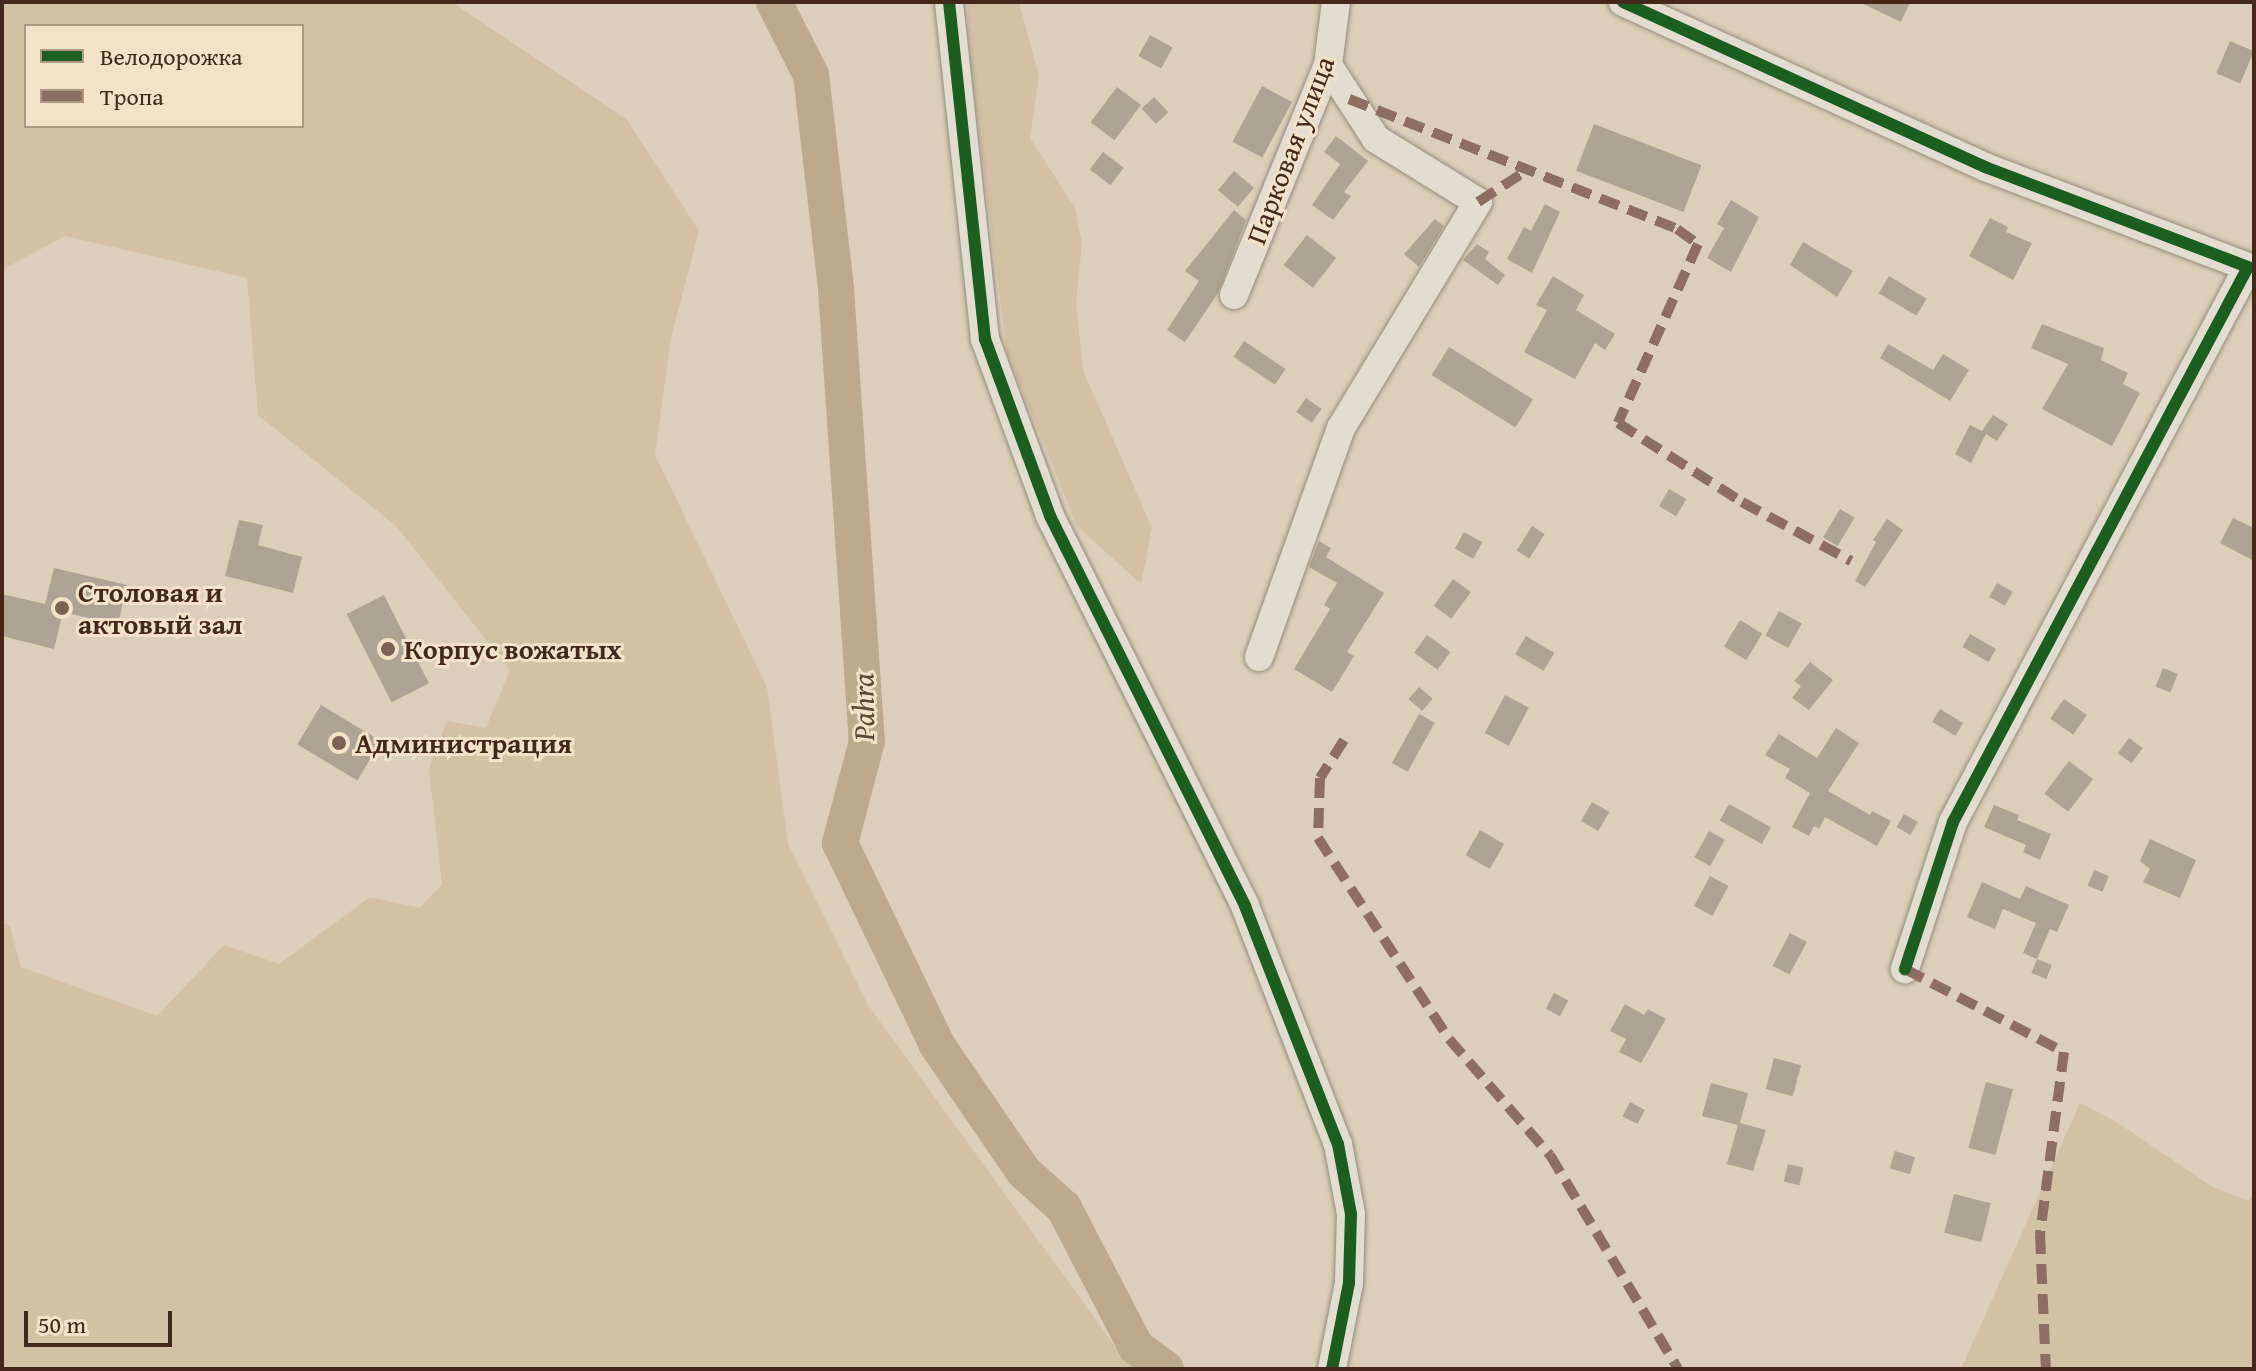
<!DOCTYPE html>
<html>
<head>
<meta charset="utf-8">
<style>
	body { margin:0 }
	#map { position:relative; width:2256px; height:1371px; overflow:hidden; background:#dbcfb9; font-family:"Gentium Book Plus",serif }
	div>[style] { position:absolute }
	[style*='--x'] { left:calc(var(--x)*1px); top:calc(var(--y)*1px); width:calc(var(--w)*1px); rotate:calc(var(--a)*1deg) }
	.green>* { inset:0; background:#d3c1a4 }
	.river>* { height:36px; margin:-18px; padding:0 18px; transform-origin:18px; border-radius:18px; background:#bea98d }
	.building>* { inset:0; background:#aea495; transform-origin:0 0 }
	.roads { filter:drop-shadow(0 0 2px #968c7e) drop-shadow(0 0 2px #968c7e) }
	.minor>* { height:28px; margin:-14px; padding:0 14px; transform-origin:14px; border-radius:14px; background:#e3dcd1 }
	.quiet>* { height:10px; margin-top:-5px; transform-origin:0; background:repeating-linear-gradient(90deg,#8d6e63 0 20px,transparent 0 30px) }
	.cycleway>* { height:12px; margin:-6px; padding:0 6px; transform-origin:6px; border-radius:6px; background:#1b5e20 }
	.dots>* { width:22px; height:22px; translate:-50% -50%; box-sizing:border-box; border:4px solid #f1e2c8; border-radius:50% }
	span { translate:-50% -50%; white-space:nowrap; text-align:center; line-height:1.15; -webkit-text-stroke:6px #f1e2c8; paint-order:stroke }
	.street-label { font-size:28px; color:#44291b }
	.poi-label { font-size:28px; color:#44291b; font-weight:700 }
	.left { translate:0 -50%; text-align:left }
	.water-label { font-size:30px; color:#5f4533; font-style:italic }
	.frame { position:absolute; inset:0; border:4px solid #44291b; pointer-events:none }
	.legend { position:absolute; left:24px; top:24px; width:280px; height:104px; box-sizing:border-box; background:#f1e2c8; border:2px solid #ac9883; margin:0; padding:10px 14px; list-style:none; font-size:24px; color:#44291b }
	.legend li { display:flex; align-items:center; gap:16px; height:40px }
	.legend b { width:40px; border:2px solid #ac9883 }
	.scale { position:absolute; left:24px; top:1311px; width:148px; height:36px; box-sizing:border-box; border:4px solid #44291b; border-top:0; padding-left:10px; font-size:24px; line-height:28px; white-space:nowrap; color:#44291b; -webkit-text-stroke:6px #f1e2c8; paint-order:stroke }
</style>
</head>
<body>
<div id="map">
	<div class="green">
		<i style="clip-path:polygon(evenodd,2px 2px,452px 2px,627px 120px,699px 231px,671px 338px,655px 455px,767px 687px,788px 844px,868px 1005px,1120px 1353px,1141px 1369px,2px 1369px,2px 922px,10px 926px,21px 967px,157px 1016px,224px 945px,279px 964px,370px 897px,420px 908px,442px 884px,429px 770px,447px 721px,486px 728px,510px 670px,396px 526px,258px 415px,247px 278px,65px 236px,2px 270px,2px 2px,26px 26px,302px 26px,302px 126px,26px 126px,26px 26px)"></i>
		<i style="clip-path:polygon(968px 2px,1019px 2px,1039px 76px,1030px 138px,1075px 208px,1082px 243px,1076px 302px,1083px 370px,1152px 528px,1141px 584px,1077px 526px,1007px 353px,969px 53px)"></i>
		<i style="clip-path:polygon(2080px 1103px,2115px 1121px,2213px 1187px,2248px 1201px,2254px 1195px,2254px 1369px,1961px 1369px)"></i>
	</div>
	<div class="river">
		<i style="--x:774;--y:2;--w:82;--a:63.1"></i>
		<i style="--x:811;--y:75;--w:215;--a:83.3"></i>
		<i style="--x:836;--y:289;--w:453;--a:86.1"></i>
		<i style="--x:867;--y:741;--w:106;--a:104.8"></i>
		<i style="--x:840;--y:843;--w:224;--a:64.3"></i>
		<i style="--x:937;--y:1045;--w:154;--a:55.6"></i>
		<i style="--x:1024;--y:1172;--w:54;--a:42"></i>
		<i style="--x:1064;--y:1208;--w:157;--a:62.6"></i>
		<i style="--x:1136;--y:1347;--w:37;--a:36"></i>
	</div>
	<div class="building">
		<i style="clip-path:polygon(1859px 2px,1910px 2px,1901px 22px)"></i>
		<i style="left:1150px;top:35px;width:26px;height:24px;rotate:29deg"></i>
		<i style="left:2230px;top:41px;width:26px;height:35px;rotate:23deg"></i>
		<i style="left:1262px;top:86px;width:34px;height:63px;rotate:28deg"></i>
		<i style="left:1117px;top:87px;width:30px;height:44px;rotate:37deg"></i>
		<i style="left:1154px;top:97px;width:21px;height:17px;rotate:47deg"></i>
		<i style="left:1594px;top:124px;width:115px;height:50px;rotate:21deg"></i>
		<i style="clip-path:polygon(1336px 136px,1368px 161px,1344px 192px,1351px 196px,1333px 220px,1312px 205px,1340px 164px,1324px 152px)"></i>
		<i style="left:1103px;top:152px;width:26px;height:22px;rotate:37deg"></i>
		<i style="left:1234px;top:171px;width:26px;height:25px;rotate:40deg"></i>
		<i style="clip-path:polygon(1731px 200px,1759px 217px,1731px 272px,1707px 258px,1724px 228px,1717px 224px)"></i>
		<i style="clip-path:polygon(1545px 204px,1560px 212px,1532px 273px,1507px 259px,1524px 227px,1531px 231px)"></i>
		<i style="clip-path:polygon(1234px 210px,1246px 220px,1218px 293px,1185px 342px,1167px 330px,1199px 281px,1185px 271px)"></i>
		<i style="clip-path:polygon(1990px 218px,2008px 227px,2006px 232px,2032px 243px,2013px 280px,1969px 256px)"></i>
		<i style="clip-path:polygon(1435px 219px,1444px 226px,1419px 267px,1404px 254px)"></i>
		<i style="left:1307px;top:235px;width:37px;height:38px;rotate:38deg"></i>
		<i style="clip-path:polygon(1803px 242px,1853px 271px,1837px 297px,1790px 265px)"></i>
		<i style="clip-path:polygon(1477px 244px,1489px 252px,1485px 259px,1505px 275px,1498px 285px,1463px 260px)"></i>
		<i style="clip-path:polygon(1553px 276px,1584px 295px,1576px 310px,1615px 334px,1605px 350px,1595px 343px,1575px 379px,1524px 352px,1547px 310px,1536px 305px)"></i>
		<i style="left:1889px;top:276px;width:44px;height:20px;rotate:31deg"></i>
		<i style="clip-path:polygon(2042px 324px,2104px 348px,2101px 360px,2128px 373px,2123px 384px,2140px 393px,2112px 446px,2042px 409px,2068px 364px,2031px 348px)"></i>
		<i style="left:1244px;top:341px;width:50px;height:19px;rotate:34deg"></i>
		<i style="clip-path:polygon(1888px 344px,1933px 370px,1943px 354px,1969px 370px,1950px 401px,1880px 358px)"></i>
		<i style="left:1449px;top:347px;width:99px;height:33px;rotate:32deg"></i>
		<i style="left:1306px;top:398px;width:19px;height:17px;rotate:35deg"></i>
		<i style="clip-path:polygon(1993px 415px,2008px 424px,1997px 441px,1986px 434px,1971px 463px,1955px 454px,1970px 425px,1982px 431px)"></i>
		<i style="left:1669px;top:489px;width:20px;height:20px;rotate:30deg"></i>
		<i style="left:1840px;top:509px;width:17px;height:33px;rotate:31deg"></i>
		<i style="clip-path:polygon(2233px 518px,2254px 528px,2254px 561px,2220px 543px)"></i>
		<i style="clip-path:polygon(1887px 519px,1903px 530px,1865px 587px,1855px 581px,1876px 542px,1873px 540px)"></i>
		<i style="clip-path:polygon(239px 520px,263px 525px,258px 545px,302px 557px,293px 593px,225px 576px)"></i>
		<i style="left:1532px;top:526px;width:15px;height:29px;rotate:32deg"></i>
		<i style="left:1464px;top:532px;width:21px;height:19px;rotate:29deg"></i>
		<i style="clip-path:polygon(1319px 541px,1331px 548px,1326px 557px,1384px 593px,1347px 652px,1354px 656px,1332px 692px,1294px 669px,1330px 609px,1324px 605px,1337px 583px,1309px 567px)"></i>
		<i style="clip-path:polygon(54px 568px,127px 585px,118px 625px,63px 612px,54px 649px,2px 636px,2px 594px,45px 604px)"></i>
		<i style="left:1453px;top:579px;width:22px;height:33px;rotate:36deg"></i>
		<i style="left:1997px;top:583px;width:18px;height:16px;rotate:29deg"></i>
		<i style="left:384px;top:595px;width:99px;height:42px;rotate:63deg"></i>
		<i style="left:1779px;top:611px;width:26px;height:28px;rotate:29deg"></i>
		<i style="left:1740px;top:620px;width:26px;height:31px;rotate:31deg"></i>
		<i style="left:1970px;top:634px;width:30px;height:15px;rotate:30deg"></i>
		<i style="left:1427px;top:635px;width:29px;height:22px;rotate:36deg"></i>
		<i style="left:1526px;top:636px;width:33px;height:21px;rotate:31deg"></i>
		<i style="clip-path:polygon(1810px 662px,1833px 680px,1809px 710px,1792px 698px,1801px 686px,1794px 681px)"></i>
		<i style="left:2163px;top:668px;width:16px;height:20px;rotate:22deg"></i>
		<i style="left:1419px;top:687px;width:18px;height:16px;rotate:41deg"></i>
		<i style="left:1505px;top:695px;width:27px;height:43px;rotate:28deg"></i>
		<i style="left:2064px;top:699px;width:28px;height:24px;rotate:35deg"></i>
		<i style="left:321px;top:705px;width:70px;height:46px;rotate:31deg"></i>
		<i style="left:1940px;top:709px;width:27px;height:15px;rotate:31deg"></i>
		<i style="left:1419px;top:714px;width:18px;height:56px;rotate:29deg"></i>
		<i style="clip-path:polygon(1836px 728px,1859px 743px,1828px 791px,1870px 815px,1872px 811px,1891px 821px,1877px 846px,1825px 817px,1819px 829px,1814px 826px,1809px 836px,1792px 827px,1810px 793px,1785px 778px,1790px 769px,1765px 755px,1779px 734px,1817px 758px)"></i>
		<i style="left:2129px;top:738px;width:17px;height:19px;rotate:36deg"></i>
		<i style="left:2069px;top:761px;width:30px;height:41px;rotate:37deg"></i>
		<i style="left:1592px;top:802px;width:20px;height:22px;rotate:30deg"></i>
		<i style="left:1729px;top:804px;width:48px;height:19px;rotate:29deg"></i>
		<i style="clip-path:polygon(1994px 805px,2019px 815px,2017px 820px,2051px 834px,2040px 860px,2023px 852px,2026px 845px,1984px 827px)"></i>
		<i style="left:1904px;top:814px;width:16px;height:15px;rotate:30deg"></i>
		<i style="left:1480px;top:830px;width:28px;height:29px;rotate:30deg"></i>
		<i style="left:1709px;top:831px;width:18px;height:30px;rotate:29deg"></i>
		<i style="clip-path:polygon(2150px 839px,2196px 860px,2180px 898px,2143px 882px,2150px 869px,2140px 861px)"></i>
		<i style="left:2094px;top:870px;width:16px;height:17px;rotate:22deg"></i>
		<i style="left:1710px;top:876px;width:21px;height:34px;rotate:28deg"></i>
		<i style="clip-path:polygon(1982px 882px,2020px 899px,2026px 886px,2069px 905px,2057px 932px,2050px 929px,2037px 959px,2023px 953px,2036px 923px,2003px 909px,1995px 929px,1967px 917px)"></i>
		<i style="left:1790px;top:933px;width:19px;height:37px;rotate:28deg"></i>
		<i style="left:2037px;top:959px;width:16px;height:15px;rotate:22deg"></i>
		<i style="left:1554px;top:993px;width:16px;height:18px;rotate:27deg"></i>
		<i style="clip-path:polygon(1625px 1004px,1644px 1015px,1648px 1009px,1666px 1019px,1641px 1063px,1619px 1052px,1626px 1039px,1610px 1031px)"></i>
		<i style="left:1774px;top:1058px;width:28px;height:32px;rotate:15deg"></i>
		<i style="left:1986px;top:1082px;width:28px;height:68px;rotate:15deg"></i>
		<i style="clip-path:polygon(1711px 1083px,1748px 1093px,1740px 1123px,1766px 1130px,1753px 1171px,1727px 1164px,1738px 1125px,1702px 1116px)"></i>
		<i style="left:1630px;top:1102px;width:17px;height:16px;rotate:28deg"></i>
		<i style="left:1895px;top:1151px;width:21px;height:18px;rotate:17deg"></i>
		<i style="left:1788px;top:1164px;width:16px;height:18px;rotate:14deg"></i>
		<i style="left:1954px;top:1194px;width:38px;height:40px;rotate:14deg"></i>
	</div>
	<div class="roads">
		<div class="minor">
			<i style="--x:949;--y:2;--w:339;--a:83.9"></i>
			<i style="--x:985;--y:339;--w:189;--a:69.8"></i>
			<i style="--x:1050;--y:516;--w:436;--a:63.4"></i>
			<i style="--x:1245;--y:906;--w:256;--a:68.7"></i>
			<i style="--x:1338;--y:1144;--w:71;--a:79.5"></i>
			<i style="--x:1351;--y:1214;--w:69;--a:91.7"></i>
			<i style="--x:1349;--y:1283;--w:88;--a:101.2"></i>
			<i style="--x:1623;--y:2;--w:398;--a:24.5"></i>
			<i style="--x:1985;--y:167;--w:281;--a:20.8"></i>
			<i style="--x:2248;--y:267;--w:629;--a:117.99"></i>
			<i style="--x:1953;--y:822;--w:155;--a:108.1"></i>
			<i style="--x:1234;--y:295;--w:248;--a:-67.8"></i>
			<i style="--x:1328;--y:65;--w:64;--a:-82.8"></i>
			<i style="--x:1259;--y:657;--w:243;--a:-70.3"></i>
			<i style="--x:1341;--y:428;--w:264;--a:-58.8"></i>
			<i style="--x:1478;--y:202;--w:120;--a:-148.3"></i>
			<i style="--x:1376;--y:139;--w:88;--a:-123"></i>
		</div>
	</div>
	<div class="quiet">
		<i style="--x:1349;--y:99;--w:353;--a:21.6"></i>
		<i style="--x:1677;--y:229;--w:26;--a:36"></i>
		<i style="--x:1698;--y:244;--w:196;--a:114.1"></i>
		<i style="--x:1618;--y:423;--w:147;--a:32.5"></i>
		<i style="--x:1742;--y:502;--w:124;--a:28.4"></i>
		<i style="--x:1478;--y:202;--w:61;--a:-32.9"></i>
		<i style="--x:1344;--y:740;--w:45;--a:122.3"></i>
		<i style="--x:1320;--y:778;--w:60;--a:91.9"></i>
		<i style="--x:1318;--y:838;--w:240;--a:56.9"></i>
		<i style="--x:1449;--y:1039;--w:154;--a:49"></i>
		<i style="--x:1550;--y:1155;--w:249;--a:59.1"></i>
		<i style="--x:1905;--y:969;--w:179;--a:27.6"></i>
		<i style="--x:2064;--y:1052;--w:184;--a:97.5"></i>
		<i style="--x:2040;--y:1234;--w:135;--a:87.5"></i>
	</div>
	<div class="cycleway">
		<i style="--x:949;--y:2;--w:339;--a:83.9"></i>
		<i style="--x:985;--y:339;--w:189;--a:69.8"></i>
		<i style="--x:1050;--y:516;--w:436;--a:63.4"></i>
		<i style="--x:1245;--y:906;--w:256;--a:68.7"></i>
		<i style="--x:1338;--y:1144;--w:71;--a:79.5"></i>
		<i style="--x:1351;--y:1214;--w:69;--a:91.7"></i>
		<i style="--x:1349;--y:1283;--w:88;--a:101.2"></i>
		<i style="--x:1623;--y:2;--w:398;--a:24.5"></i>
		<i style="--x:1985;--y:167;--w:281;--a:20.8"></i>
		<i style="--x:2248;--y:267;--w:629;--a:117.99"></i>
		<i style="--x:1953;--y:822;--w:155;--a:108.1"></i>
	</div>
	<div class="dots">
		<i style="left:62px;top:608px;background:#796352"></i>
		<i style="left:388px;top:649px;background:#796352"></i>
		<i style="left:339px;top:743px;background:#796352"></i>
	</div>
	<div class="street-label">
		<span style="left:1290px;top:150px;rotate:-69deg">Парковая улица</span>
	</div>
	<div class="poi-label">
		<span class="left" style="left:78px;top:608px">Столовая и<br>актовый зал</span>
		<span class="left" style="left:404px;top:649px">Корпус вожатых</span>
		<span class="left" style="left:355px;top:743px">Администрация</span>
	</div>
	<div class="water-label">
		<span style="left:863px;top:707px;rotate:-91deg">Pahra</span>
	</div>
	<div class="frame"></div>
	<ul class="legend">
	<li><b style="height:10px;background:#1b5e20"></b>Велодорожка</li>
	<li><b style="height:10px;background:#8d6e63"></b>Тропа</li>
	</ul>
	<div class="scale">50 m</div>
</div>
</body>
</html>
